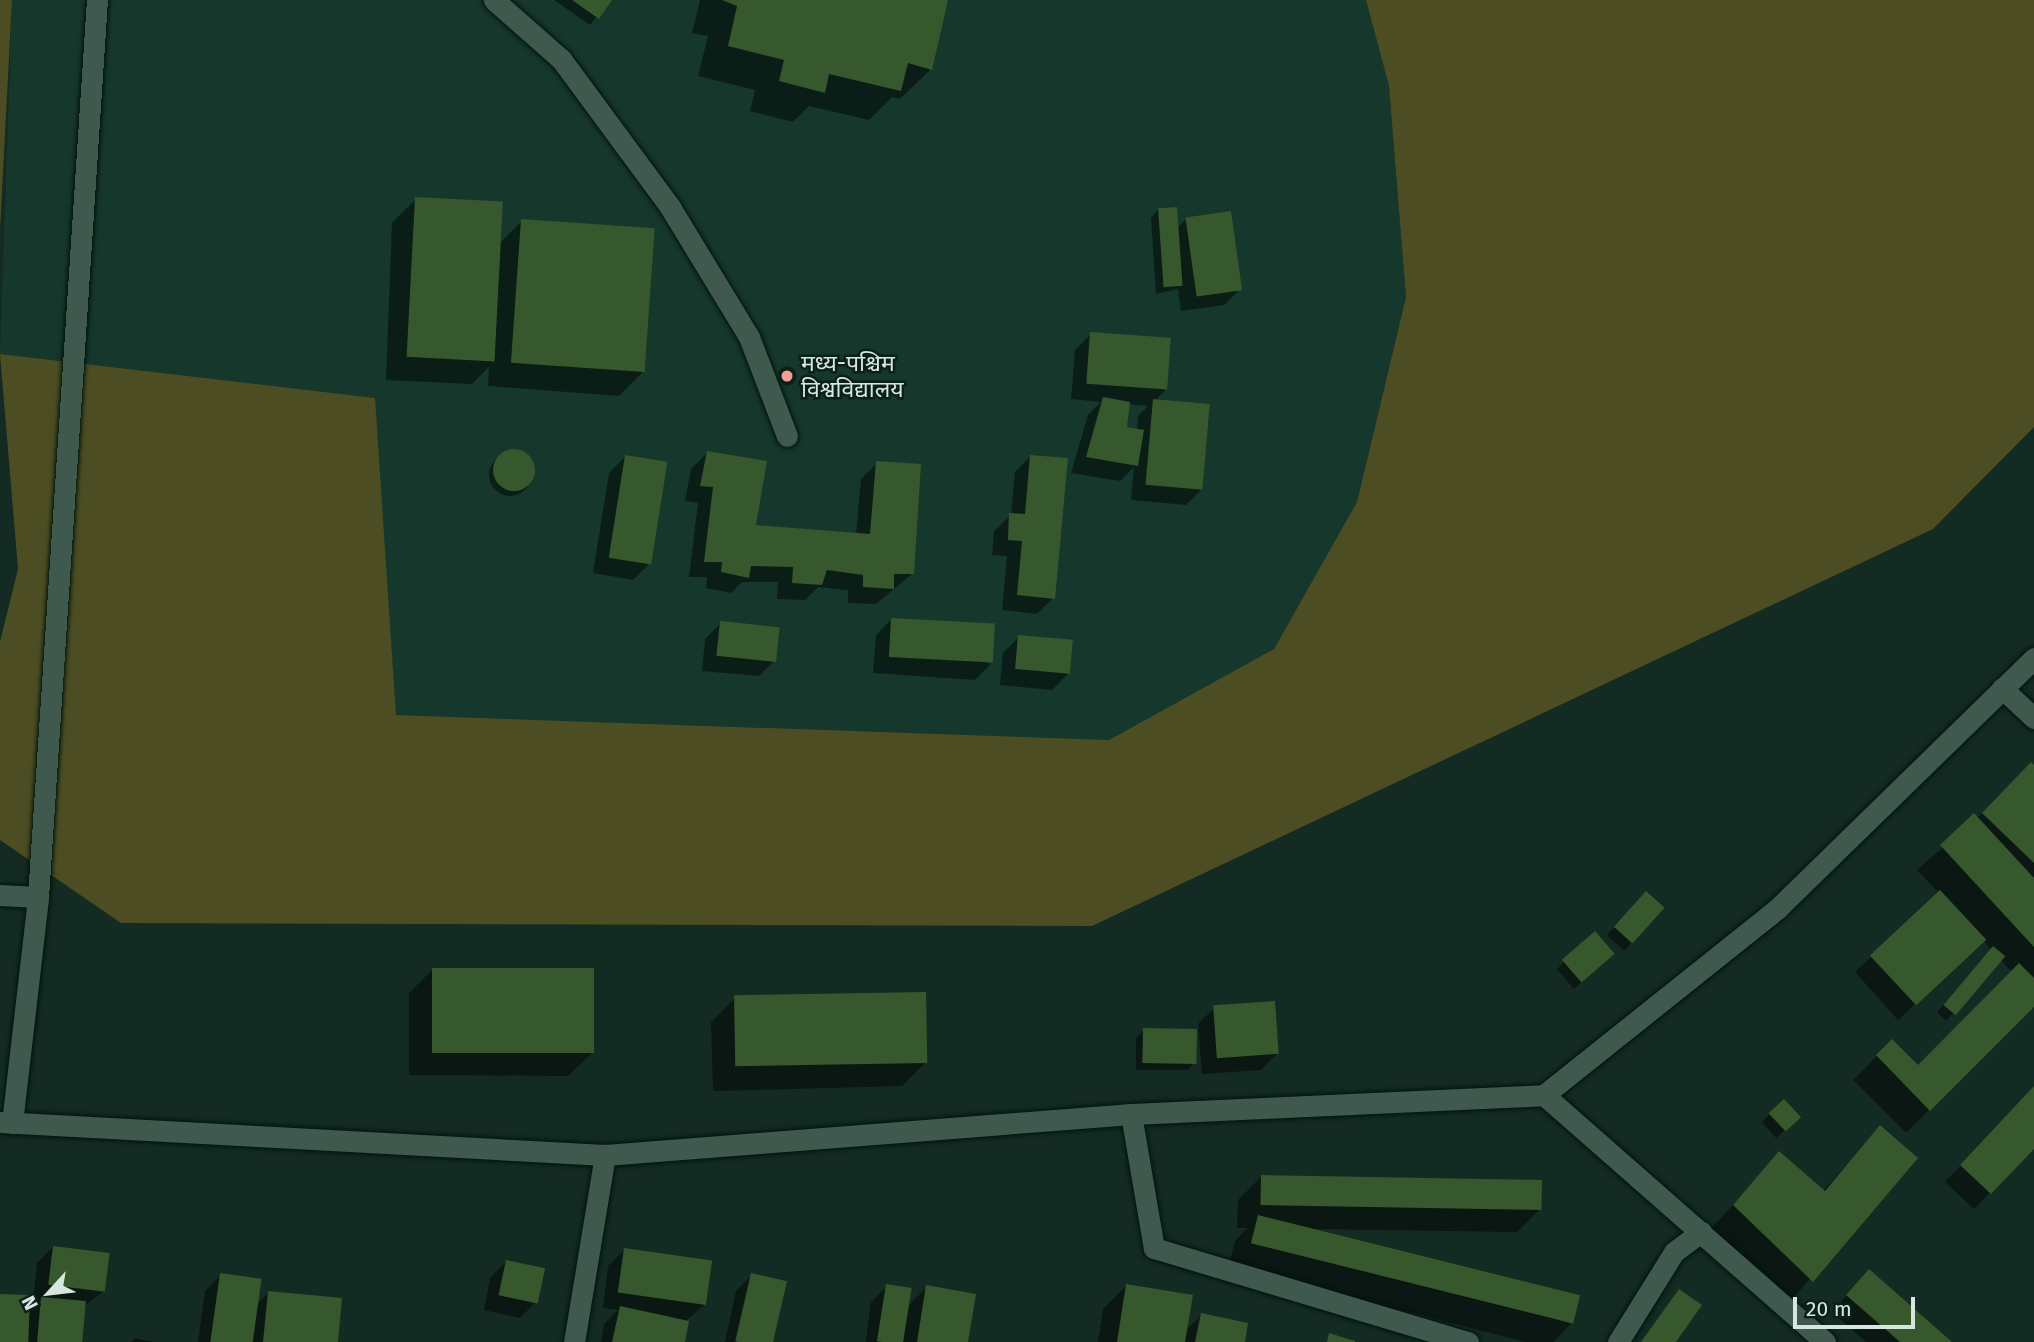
<!DOCTYPE html>
<html>
<head>
<meta charset="utf-8">
<style>
	body { margin:0 }
	#map { position:relative; width:2034px; height:1342px; overflow:hidden; background:#132b22; font-family:"Fira Sans","Noto Sans Devanagari",sans-serif }
	div>[style] { position:absolute }
	[style*='--x'] { left:calc(var(--x)*1px); top:calc(var(--y)*1px); width:calc(var(--w)*1px); rotate:calc(var(--a)*1deg) }
	.built>* { inset:0; background:#16372b }
	.green>* { inset:0; background:#4c4d22 }
	.shadow>* { inset:0; background:#0007 }
	.round { border-radius:50% }
	.building>* { inset:0; background:#36582c; transform-origin:0 0 }
	.roads { filter:drop-shadow(0 0 2px #00130b) drop-shadow(0 0 2px #00130b) }
	.minor>* { height:21px; margin:-10.5px; padding:0 10.5px; transform-origin:10.5px; border-radius:10.5px; background:#40594e }
	.dots>* { width:19px; height:19px; translate:-50% -50%; box-sizing:border-box; border:4px solid #092118; border-radius:50% }
	span { translate:-50% -50%; white-space:nowrap; text-align:center; line-height:1.15; -webkit-text-stroke:5px #092118; paint-order:stroke }
	.poi-label { font-size:23px; color:#d7e6df }
	.left { translate:0 -50%; text-align:left }
	.north { position:absolute; left:14px; top:1258px; width:70px; height:70px; -webkit-text-stroke:5px #092118; paint-order:stroke; rotate:243deg; font-size:19px; font-weight:700; line-height:28px; text-align:center; color:#d7e6df }
	.north::after { content:''; display:block; margin:auto; width:24px; height:32px; background:#d7e6df; clip-path:polygon(50% 0,100% 100%,50% 72%,0 100%) }
	.scale { position:absolute; left:1793px; top:1297px; width:122px; height:32px; box-sizing:border-box; border:4px solid #d7e6df; border-top:0; padding-left:9px; font-size:21px; line-height:24px; white-space:nowrap; color:#d7e6df; -webkit-text-stroke:5px #092118; paint-order:stroke }
</style>
</head>
<body>
<div id="map">
	<div class="built">
		<i style="clip-path:polygon(12px 0,1366px 0,1389px 86px,1406px 297px,1357px 502px,1274px 649px,1109px 740px,396px 715px,374px 398px,0 354px)"></i>
	</div>
	<div class="green">
		<i style="clip-path:polygon(0 0,12px 0,0 230px)"></i>
		<i style="clip-path:polygon(1366px 0,2034px 0,2034px 427px,1933px 529px,1092px 926px,121px 923px,0 840px,0 642px,18px 569px,0 354px,375px 398px,396px 715px,1109px 740px,1274px 649px,1357px 502px,1406px 297px,1389px 86px)"></i>
	</div>
	<div class="shadow">
		<i style="clip-path:polygon(554px 0,610px 0,590px 25px)"></i>
		<i style="clip-path:polygon(700px 0,947px 0,931px 69px,900px 99px,892px 97px,869px 120px,809px 106px,793px 122px,750px 111px,755px 90px,698px 76px,708px 36px,692px 33px)"></i>
		<i style="clip-path:polygon(416px 199px,500px 243px,522px 221px,643px 372px,619px 396px,488px 386px,489px 367px,472px 384px,386px 380px,392px 223px)"></i>
		<i style="clip-path:polygon(1158px 210px,1177px 228px,1186px 219px,1240px 289px,1224px 305px,1181px 311px,1178px 289px,1156px 294px,1151px 218px)"></i>
		<i style="clip-path:polygon(evenodd,1091px 334px,1165px 390px,1155px 401px,1202px 489px,1186px 505px,1131px 500px,1134px 467px,1120px 481px,1071px 473px,1088px 415px,1101px 402px,1071px 399px,1075px 350px,1091px 334px,1128px 404px,1148px 406px,1138px 416px,1137px 431px,1125px 429px,1128px 404px)"></i>
		<i style="clip-path:polygon(707px 453px,754px 527px,856px 535px,861px 479px,877px 463px,912px 574px,876px 604px,848px 603px,848px 590px,818px 587px,805px 600px,777px 599px,778px 582px,742px 582px,731px 593px,706px 588px,707px 577px,689px 577px,698px 503px,685px 501px,691px 469px)"></i>
		<i class="round" style="left:489px;top:454px;width:42px;height:42px"></i>
		<i style="clip-path:polygon(1031px 456px,1053px 598px,1037px 614px,1002px 610px,1007px 556px,992px 555px,994px 531px,1011px 515px,1015px 472px)"></i>
		<i style="clip-path:polygon(625px 457px,649px 564px,633px 580px,593px 573px,609px 473px)"></i>
		<i style="clip-path:polygon(892px 619px,991px 664px,975px 680px,873px 673px,876px 635px)"></i>
		<i style="clip-path:polygon(721px 623px,775px 660px,759px 676px,702px 671px,705px 639px)"></i>
		<i style="clip-path:polygon(1019px 637px,1068px 674px,1052px 690px,1000px 685px,1003px 653px)"></i>
		<i style="clip-path:polygon(2034px 768px,2034px 1004px,1906px 1133px,1853px 1080px,1892px 1041px,1918px 1067px,2012px 972px,2000px 959px,1946px 1021px,1937px 1012px,1992px 950px,1983px 940px,1898px 1020px,1855px 972px,1939px 893px,1917px 870px)"></i>
		<i style="clip-path:polygon(1638px 901px,1662px 908px,1624px 951px,1607px 935px)"></i>
		<i style="clip-path:polygon(1605px 961px,1574px 989px,1557px 969px,1564px 962px)"></i>
		<i style="clip-path:polygon(433px 969px,592px 1053px,568px 1076px,409px 1075px,409px 993px)"></i>
		<i style="clip-path:polygon(735px 998px,926px 1062px,902px 1086px,713px 1091px,711px 1022px)"></i>
		<i style="clip-path:polygon(1214px 1008px,1277px 1054px,1261px 1070px,1202px 1074px,1198px 1024px)"></i>
		<i style="clip-path:polygon(1144px 1030px,1195px 1062px,1188px 1070px,1136px 1070px,1136px 1038px)"></i>
		<i style="clip-path:polygon(2034px 1088px,2034px 1146px,1974px 1209px,1945px 1182px)"></i>
		<i style="clip-path:polygon(1783px 1101px,1791px 1125px,1776px 1138px,1762px 1122px)"></i>
		<i style="clip-path:polygon(1880px 1128px,1915px 1158px,1788px 1304px,1710px 1230px,1779px 1154px,1823px 1191px)"></i>
		<i style="clip-path:polygon(1262px 1176px,1540px 1209px,1517px 1232px,1312px 1229px,1571px 1324px,1553px 1342px,1526px 1342px,1229px 1266px,1235px 1241px,1247px 1228px,1237px 1228px,1238px 1200px)"></i>
		<i style="clip-path:polygon(53px 1247px,104px 1291px,84px 1306px,80px 1342px,0 1342px,0 1295px,27px 1313px,39px 1301px,33px 1300px,37px 1263px)"></i>
		<i style="clip-path:polygon(624px 1250px,705px 1304px,687px 1320px,683px 1342px,601px 1342px,604px 1324px,618px 1310px,603px 1308px,608px 1266px)"></i>
		<i style="clip-path:polygon(506px 1262px,536px 1302px,520px 1318px,484px 1310px,490px 1278px)"></i>
		<i style="clip-path:polygon(221px 1275px,257px 1304px,268px 1293px,337px 1342px,198px 1342px,205px 1291px)"></i>
		<i style="clip-path:polygon(752px 1275px,772px 1342px,725px 1342px,736px 1291px)"></i>
		<i style="clip-path:polygon(1127px 1285px,1185px 1332px,1201px 1315px,1243px 1342px,1098px 1342px,1103px 1309px)"></i>
		<i style="clip-path:polygon(887px 1286px,908px 1306px,927px 1287px,966px 1342px,866px 1342px,871px 1302px)"></i>
		<i style="clip-path:polygon(1854px 1287px,1949px 1342px,1866px 1342px,1832px 1312px)"></i>
		<i style="clip-path:polygon(135px 1338px,153px 1342px,131px 1342px)"></i>
	</div>
	<div class="building">
		<i style="clip-path:polygon(572px 0,612px 0,599px 19px)"></i>
		<i style="clip-path:polygon(722px 0,948px 0,932px 70px,908px 63px,901px 91px,829px 74px,825px 93px,779px 81px,784px 60px,728px 46px,737px 6px)"></i>
		<i style="left:415px;top:197px;width:88px;height:160px;rotate:3deg"></i>
		<i style="left:1177px;top:207px;width:79px;height:19px;rotate:86deg"></i>
		<i style="left:1231px;top:211px;width:80px;height:46px;rotate:82deg"></i>
		<i style="left:521px;top:219px;width:134px;height:144px;rotate:4deg"></i>
		<i style="left:1090px;top:332px;width:81px;height:52px;rotate:4deg"></i>
		<i style="clip-path:polygon(1103px 397px,1130px 402px,1127px 427px,1144px 430px,1138px 466px,1086px 457px)"></i>
		<i style="left:1153px;top:399px;width:57px;height:86px;rotate:5deg"></i>
		<i class="round" style="left:493px;top:449px;width:42px;height:42px"></i>
		<i style="clip-path:polygon(707px 451px,767px 461px,756px 525px,870px 534px,876px 461px,921px 464px,914px 574px,894px 574px,894px 589px,863px 587px,863px 575px,827px 570px,822px 585px,792px 583px,793px 567px,751px 566px,749px 578px,721px 572px,722px 562px,704px 562px,713px 487px,700px 486px)"></i>
		<i style="left:625px;top:455px;width:43px;height:104px;rotate:9deg"></i>
		<i style="clip-path:polygon(1030px 455px,1068px 458px,1055px 599px,1017px 595px,1022px 541px,1008px 540px,1009px 513px,1025px 514px)"></i>
		<i style="left:891px;top:618px;width:104px;height:39px;rotate:3deg"></i>
		<i style="left:720px;top:621px;width:60px;height:35px;rotate:6deg"></i>
		<i style="left:1018px;top:635px;width:55px;height:34px;rotate:5deg"></i>
		<i style="clip-path:polygon(2031px 762px,2034px 765px,2034px 863px,1982px 813px)"></i>
		<i style="clip-path:polygon(1974px 813px,2034px 878px,2034px 947px,1940px 845px)"></i>
		<i style="left:1940px;top:890px;width:68px;height:96px;rotate:47deg"></i>
		<i style="left:1646px;top:891px;width:25px;height:48px;rotate:42deg"></i>
		<i style="left:1595px;top:931px;width:30px;height:44px;rotate:49deg"></i>
		<i style="left:1993px;top:946px;width:16px;height:77px;rotate:40deg"></i>
		<i style="clip-path:polygon(2019px 963px,2034px 978px,2034px 1007px,1930px 1111px,1876px 1055px,1892px 1039px,1918px 1065px)"></i>
		<i style="left:432px;top:968px;width:162px;height:85px"></i>
		<i style="left:926px;top:992px;width:71px;height:192px;rotate:89deg"></i>
		<i style="left:1275px;top:1001px;width:53px;height:62px;rotate:86deg"></i>
		<i style="left:1143px;top:1028px;width:54px;height:35px;rotate:1deg"></i>
		<i style="clip-path:polygon(2034px 1086px,2034px 1149px,1991px 1194px,1960px 1165px)"></i>
		<i style="left:1784px;top:1099px;width:25px;height:21px;rotate:47deg"></i>
		<i style="clip-path:polygon(1880px 1125px,1918px 1158px,1813px 1282px,1733px 1205px,1779px 1151px,1825px 1191px)"></i>
		<i style="left:1261px;top:1175px;width:281px;height:30px;rotate:1deg"></i>
		<i style="left:1258px;top:1215px;width:332px;height:29px;rotate:14deg"></i>
		<i style="left:53px;top:1246px;width:57px;height:39px;rotate:7deg"></i>
		<i style="left:624px;top:1248px;width:89px;height:45px;rotate:8deg"></i>
		<i style="left:506px;top:1260px;width:40px;height:36px;rotate:12deg"></i>
		<i style="clip-path:polygon(1869px 1269px,1952px 1342px,1900px 1342px,1846px 1295px)"></i>
		<i style="left:220px;top:1273px;width:42px;height:70px;rotate:8deg"></i>
		<i style="left:751px;top:1273px;width:37px;height:70px;rotate:13deg"></i>
		<i style="left:886px;top:1284px;width:26px;height:58px;rotate:9deg"></i>
		<i style="clip-path:polygon(1126px 1284px,1193px 1295px,1185px 1342px,1117px 1342px)"></i>
		<i style="clip-path:polygon(926px 1285px,976px 1294px,968px 1342px,917px 1342px)"></i>
		<i style="clip-path:polygon(1679px 1289px,1702px 1305px,1676px 1342px,1641px 1342px)"></i>
		<i style="clip-path:polygon(268px 1291px,342px 1298px,338px 1342px,263px 1342px)"></i>
		<i style="left:0;top:1294px;width:30px;height:48px;rotate:2deg"></i>
		<i style="left:41px;top:1297px;width:45px;height:45px;rotate:5deg"></i>
		<i style="clip-path:polygon(620px 1306px,689px 1321px,685px 1342px,612px 1342px)"></i>
		<i style="clip-path:polygon(1201px 1313px,1248px 1323px,1245px 1342px,1195px 1342px)"></i>
		<i style="clip-path:polygon(1329px 1333px,1355px 1341px,1355px 1342px,1327px 1342px)"></i>
	</div>
	<div class="roads">
		<div class="minor">
			<i style="--x:494;--y:0;--w:89;--a:41.4"></i>
			<i style="--x:561;--y:59;--w:184;--a:53.6"></i>
			<i style="--x:670;--y:207;--w:152;--a:58.7"></i>
			<i style="--x:749;--y:337;--w:106;--a:69"></i>
			<i style="--x:2002;--y:688;--w:44;--a:43.2"></i>
			<i style="--x:0;--y:895;--w:38;--a:3"></i>
			<i style="--x:1544;--y:1095;--w:374;--a:41.3"></i>
			<i style="--x:1131;--y:1114;--w:136;--a:80.3"></i>
			<i style="--x:1154;--y:1248;--w:328;--a:16.7"></i>
			<i style="--x:0;--y:1122;--w:606;--a:3.12"></i>
			<i style="--x:605;--y:1155;--w:528;--a:-4.46"></i>
			<i style="--x:1131;--y:1114;--w:413;--a:-2.6"></i>
			<i style="--x:1544;--y:1095;--w:300;--a:-38.6"></i>
			<i style="--x:1778;--y:908;--w:358;--a:-44.3"></i>
			<i style="--x:12;--y:1123;--w:227;--a:-83.4"></i>
			<i style="--x:38;--y:897;--w:899;--a:-86.24"></i>
			<i style="--x:574;--y:1342;--w:190;--a:-80.6"></i>
			<i style="--x:1618;--y:1342;--w:106;--a:-58.1"></i>
			<i style="--x:1674;--y:1252;--w:34;--a:-37"></i>
		</div>
	</div>
	<div class="dots">
		<i style="left:787px;top:376px;background:#f59c94"></i>
	</div>
	<div class="poi-label">
		<span class="left" style="left:801px;top:376px">मध्य-पश्चिम<br>विश्वविद्यालय</span>
	</div>
	<div class="north">N</div>
	<div class="scale">20 m</div>
</div>
</body>
</html>
